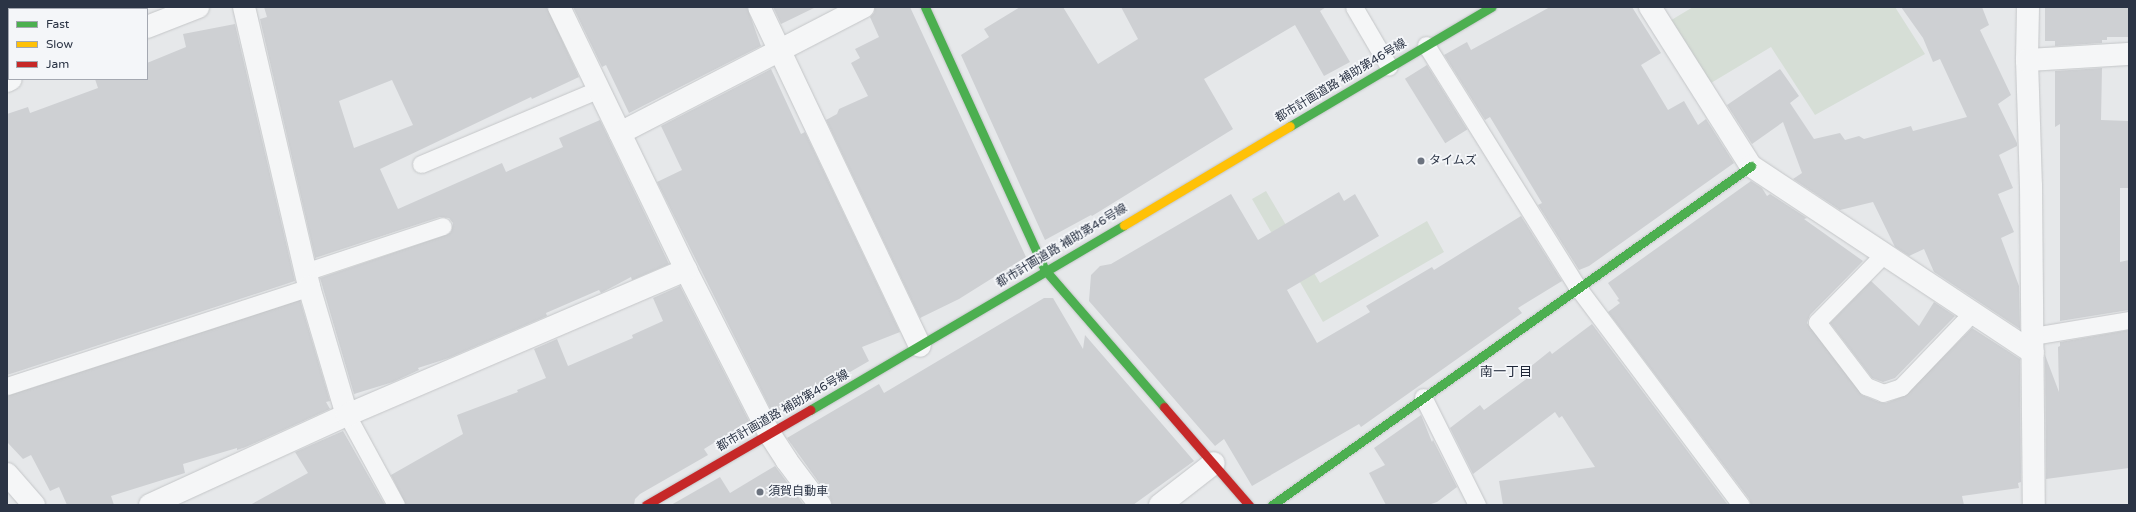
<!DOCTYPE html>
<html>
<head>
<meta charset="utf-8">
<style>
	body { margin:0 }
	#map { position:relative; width:2136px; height:512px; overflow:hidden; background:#e6e8ea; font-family:"Varela Round","Noto Sans JP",sans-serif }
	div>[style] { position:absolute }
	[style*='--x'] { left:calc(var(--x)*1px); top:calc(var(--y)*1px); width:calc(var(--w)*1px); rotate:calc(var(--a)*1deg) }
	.green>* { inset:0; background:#d6ded6 }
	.building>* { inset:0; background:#ced0d3; transform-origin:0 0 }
	.roads { filter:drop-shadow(0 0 1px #c4c6c8) drop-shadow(0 0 1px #c4c6c8) }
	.lane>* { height:17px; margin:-8.5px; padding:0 8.5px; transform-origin:8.5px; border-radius:8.5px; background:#f5f6f7 }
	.street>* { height:22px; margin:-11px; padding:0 11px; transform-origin:11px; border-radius:11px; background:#f5f6f7 }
	.fast>* { height:9px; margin:-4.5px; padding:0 4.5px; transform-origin:4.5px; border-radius:4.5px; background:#4caf50 }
	.slow>* { height:9px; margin:-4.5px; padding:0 4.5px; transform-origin:4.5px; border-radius:4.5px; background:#ffc107 }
	.jam>* { height:9px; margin:-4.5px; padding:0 4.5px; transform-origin:4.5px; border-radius:4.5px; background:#c62828 }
	.dots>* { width:11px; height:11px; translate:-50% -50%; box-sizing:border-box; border:2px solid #f4f6f9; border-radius:50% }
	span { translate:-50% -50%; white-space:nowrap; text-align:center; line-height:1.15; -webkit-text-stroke:3.5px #f4f6f9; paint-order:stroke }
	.street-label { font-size:12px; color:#2b3445 }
	.poi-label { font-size:12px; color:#2b3445 }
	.left { translate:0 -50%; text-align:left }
	.neighbourhood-label { font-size:13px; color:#1d2536 }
	.frame { position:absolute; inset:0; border:8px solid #2b3445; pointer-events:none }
	.legend { position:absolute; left:8px; top:8px; width:140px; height:72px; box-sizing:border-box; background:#f4f6f9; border:1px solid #a4a8b1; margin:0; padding:5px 7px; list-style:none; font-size:12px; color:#2b3445 }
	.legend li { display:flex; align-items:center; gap:8px; height:20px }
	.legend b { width:20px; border:1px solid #a4a8b1 }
</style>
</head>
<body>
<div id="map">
	<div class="green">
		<i style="clip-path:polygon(1693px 7px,1895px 7px,1925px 54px,1815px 115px,1771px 47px,1706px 86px,1668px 22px)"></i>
		<i style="clip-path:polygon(1266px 191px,1320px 283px,1427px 221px,1444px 252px,1323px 322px,1252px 199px)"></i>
	</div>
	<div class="building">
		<i style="clip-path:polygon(evenodd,264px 7px,547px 7px,579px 77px,532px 99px,531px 97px,380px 169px,398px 209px,502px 163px,506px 172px,563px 147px,559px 138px,600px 120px,669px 264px,632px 280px,631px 277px,601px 293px,599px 290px,546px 313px,547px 316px,449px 358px,418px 368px,419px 370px,393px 382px,354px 394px,320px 278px,446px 235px,451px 232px,453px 223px,449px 218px,440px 217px,315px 258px,260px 19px,267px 17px,264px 7px,392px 80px,413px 125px,354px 148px,339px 101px,392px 80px)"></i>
		<i style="clip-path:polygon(573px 7px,747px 7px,761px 46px,629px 113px,606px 65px,602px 67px)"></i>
		<i style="clip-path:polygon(773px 7px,816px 7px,781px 24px)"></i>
		<i style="clip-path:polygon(875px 7px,910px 7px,1026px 257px,959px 299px,920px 318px,826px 120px,837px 114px,839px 109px,868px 96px,851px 63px,860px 58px,855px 49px,879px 37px,870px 17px,874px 13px)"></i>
		<i style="clip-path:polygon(1020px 7px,1063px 7px,1098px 64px,1138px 39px,1121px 7px,1326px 7px,1320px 11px,1350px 62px,1324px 76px,1295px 25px,1204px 79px,1233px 129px,1092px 216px,1091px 215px,1045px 240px,961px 55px,989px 37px,984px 29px)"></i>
		<i style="clip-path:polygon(1550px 7px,1632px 7px,1661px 53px,1641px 65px,1668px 110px,1684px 101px,1698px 125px,1706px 119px,1734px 163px,1589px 266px,1579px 270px,1538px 205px,1542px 203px,1490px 117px,1485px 120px,1444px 55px,1467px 42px,1471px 50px)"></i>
		<i style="clip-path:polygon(1901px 7px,1982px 7px,1989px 25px,1980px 30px,2011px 95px,1998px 104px,2017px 143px,2017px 146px,1999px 155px,2013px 188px,1998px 194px,2014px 232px,2001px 238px,2019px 286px,2020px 329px,1934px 272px,1924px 249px,1909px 256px,1895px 247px,1873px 202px,1840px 210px,1793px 179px,1802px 173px,1783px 122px,1752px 144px,1727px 105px,1780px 69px,1799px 96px,1790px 103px,1814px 139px,1840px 133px,1845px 140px,1859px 136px,1864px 139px,1911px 126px,1913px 131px,1967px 117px,1940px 59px,1933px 62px,1923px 38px)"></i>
		<i style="clip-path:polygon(2045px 7px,2129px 7px,2129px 37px,2107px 37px,2107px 40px,2102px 40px,2102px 43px,2055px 46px,2055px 41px,2045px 41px)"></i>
		<i style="clip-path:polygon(235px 24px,295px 281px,7px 375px,7px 114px,28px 107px,30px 113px,98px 88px,95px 79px,147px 79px,147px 63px,186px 47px,183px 34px)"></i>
		<i style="left:1427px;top:65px;width:76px;height:26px;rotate:58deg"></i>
		<i style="clip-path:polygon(2102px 68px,2101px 120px,2129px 121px,2129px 188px,2120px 188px,2120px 262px,2129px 260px,2129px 310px,2060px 321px,2060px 124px,2055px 127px,2055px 71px)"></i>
		<i style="clip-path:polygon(771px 69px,801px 134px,805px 132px,900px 332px,862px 347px,869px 361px,774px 416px,657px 182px,682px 170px,661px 126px)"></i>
		<i style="clip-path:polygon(1751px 181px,1762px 188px,1767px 196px,1770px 194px,1807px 218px,1804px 219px,1863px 261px,1810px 315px,1807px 323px,1862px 395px,1879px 402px,1886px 403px,1904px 396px,1972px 328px,2020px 359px,2021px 482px,2018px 483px,2019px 488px,1962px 496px,1964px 505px,1751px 505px,1749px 499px,1608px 312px,1620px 303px,1617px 300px,1619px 299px,1608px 283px)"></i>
		<i style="clip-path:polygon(1339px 192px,1344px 201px,1355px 194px,1379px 236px,1287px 290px,1317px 343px,1370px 312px,1366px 306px,1432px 267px,1434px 270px,1521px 216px,1562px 281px,1518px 308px,1522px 313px,1361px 427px,1359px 424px,1252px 486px,1224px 439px,1215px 446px,1089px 301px,1091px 275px,1100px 266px,1111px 264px,1231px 194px,1258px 240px)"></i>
		<i style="clip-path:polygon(1871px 281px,1919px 326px,1934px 302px,1955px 316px,1895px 378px,1883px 382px,1872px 378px,1830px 323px)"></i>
		<i style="clip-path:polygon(680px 286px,749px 421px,704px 449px,708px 455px,640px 494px,635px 499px,634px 505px,406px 505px,391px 475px,463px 434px,457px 415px,518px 392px,517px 390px,546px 378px,534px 349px,557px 339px,568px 366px,633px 338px,632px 335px,663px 321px,653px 298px)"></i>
		<i style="clip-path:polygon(1044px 298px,1053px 298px,1083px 349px,1085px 335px,1194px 461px,1133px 505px,832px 505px,830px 498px,787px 438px,879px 384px,884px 393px)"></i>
		<i style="clip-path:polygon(300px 300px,330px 401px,326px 402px,330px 409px,246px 447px,237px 450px,237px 448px,183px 464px,185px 473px,111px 496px,114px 505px,67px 505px,59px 487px,50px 491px,31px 455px,23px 459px,7px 442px,7px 396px)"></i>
		<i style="clip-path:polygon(1592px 324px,1728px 505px,1503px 505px,1499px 481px,1595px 467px,1562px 416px,1559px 418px,1555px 412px,1473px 474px,1450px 428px,1480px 405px,1484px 410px,1529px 377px,1525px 371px,1550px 351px,1552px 354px)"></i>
		<i style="clip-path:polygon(2129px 330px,2129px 468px,2046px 479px,2045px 355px,2059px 392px,2058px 347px,2060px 346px,2060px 342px)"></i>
		<i style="clip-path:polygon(1421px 415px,1432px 442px,1433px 440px,1457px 487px,1437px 502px,1428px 505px,1386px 505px,1369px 473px,1385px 465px,1374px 448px)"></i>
		<i style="clip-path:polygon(343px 431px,385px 505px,250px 505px,308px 473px,295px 452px)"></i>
		<i style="clip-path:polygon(775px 466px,804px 505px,671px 505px,720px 477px,730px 493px)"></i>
	</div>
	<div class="roads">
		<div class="lane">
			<i style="--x:1354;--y:7;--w:69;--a:59.7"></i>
			<i style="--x:1426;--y:45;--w:287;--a:58"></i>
			<i style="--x:1578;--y:288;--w:271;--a:53.1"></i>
			<i style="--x:421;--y:164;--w:193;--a:-22.8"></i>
			<i style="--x:1883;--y:255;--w:94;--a:134.6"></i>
			<i style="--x:1817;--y:322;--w:81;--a:52.6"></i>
			<i style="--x:1866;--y:386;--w:18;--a:22"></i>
			<i style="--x:1883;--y:393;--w:19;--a:-18"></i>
			<i style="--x:1901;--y:387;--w:103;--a:-46.2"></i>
			<i style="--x:305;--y:272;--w:145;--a:-18.4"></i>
			<i style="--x:2033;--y:336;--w:97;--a:-9.5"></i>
			<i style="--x:7;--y:386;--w:318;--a:-18.1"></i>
			<i style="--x:1423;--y:397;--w:121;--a:63.4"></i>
			<i style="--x:347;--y:415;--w:102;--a:61.4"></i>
		</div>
		<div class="street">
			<i style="--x:244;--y:7;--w:287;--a:76.9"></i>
			<i style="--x:309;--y:287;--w:134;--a:73.5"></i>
			<i style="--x:559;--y:7;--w:292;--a:64.2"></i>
			<i style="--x:686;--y:270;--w:183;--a:63"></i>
			<i style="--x:769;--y:433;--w:33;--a:57"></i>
			<i style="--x:787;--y:461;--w:55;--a:53.1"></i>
			<i style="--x:759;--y:7;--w:375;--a:64.6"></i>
			<i style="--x:1650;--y:7;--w:188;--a:57.6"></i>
			<i style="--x:1751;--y:166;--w:338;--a:33.5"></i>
			<i style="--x:2028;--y:7;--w:53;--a:91.1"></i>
			<i style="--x:2027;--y:60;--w:126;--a:88.2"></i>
			<i style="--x:2031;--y:186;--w:319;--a:89.5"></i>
			<i style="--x:147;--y:27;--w:55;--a:-21.4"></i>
			<i style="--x:2027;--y:60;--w:102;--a:-3.4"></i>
			<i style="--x:7;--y:81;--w:4;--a:-27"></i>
			<i style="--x:620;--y:133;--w:274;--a:-27.4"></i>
			<i style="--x:7;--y:474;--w:41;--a:48.9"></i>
			<i style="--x:150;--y:505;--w:217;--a:-24.6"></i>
			<i style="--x:347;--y:415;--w:369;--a:-23.2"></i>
			<i style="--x:1160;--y:505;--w:68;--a:-37.9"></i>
		</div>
		<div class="fast">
			<i style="--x:925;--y:7;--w:289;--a:65.5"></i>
			<i style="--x:1045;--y:270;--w:181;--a:49"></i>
			<i style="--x:1290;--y:126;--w:234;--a:-30.6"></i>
			<i style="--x:810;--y:410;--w:364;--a:-30.5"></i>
			<i style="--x:1272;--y:505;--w:587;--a:-35.29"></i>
		</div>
		<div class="slow">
			<i style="--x:1124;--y:225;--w:193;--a:-30.8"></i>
		</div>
		<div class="jam">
			<i style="--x:1164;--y:407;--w:130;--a:49.1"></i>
			<i style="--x:646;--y:505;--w:190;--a:-30.1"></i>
		</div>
	</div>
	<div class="dots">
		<i style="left:1421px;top:161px;background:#6c737f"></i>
		<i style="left:760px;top:492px;background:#6c737f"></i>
	</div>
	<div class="street-label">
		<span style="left:1341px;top:81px;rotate:-31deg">都市計画道路 補助第46号線</span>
		<span style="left:1062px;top:246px;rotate:-31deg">都市計画道路 補助第46号線</span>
		<span style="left:783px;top:411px;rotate:-30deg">都市計画道路 補助第46号線</span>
	</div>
	<div class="poi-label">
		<span class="left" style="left:1429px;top:161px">タイムズ</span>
		<span class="left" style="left:768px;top:492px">須賀自動車</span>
	</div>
	<div class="neighbourhood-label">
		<span style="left:1506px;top:372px">南一丁目</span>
	</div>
	<div class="frame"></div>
	<ul class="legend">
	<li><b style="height:5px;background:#4caf50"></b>Fast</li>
	<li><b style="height:5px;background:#ffc107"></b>Slow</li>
	<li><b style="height:5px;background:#c62828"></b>Jam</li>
	</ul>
</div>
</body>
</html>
